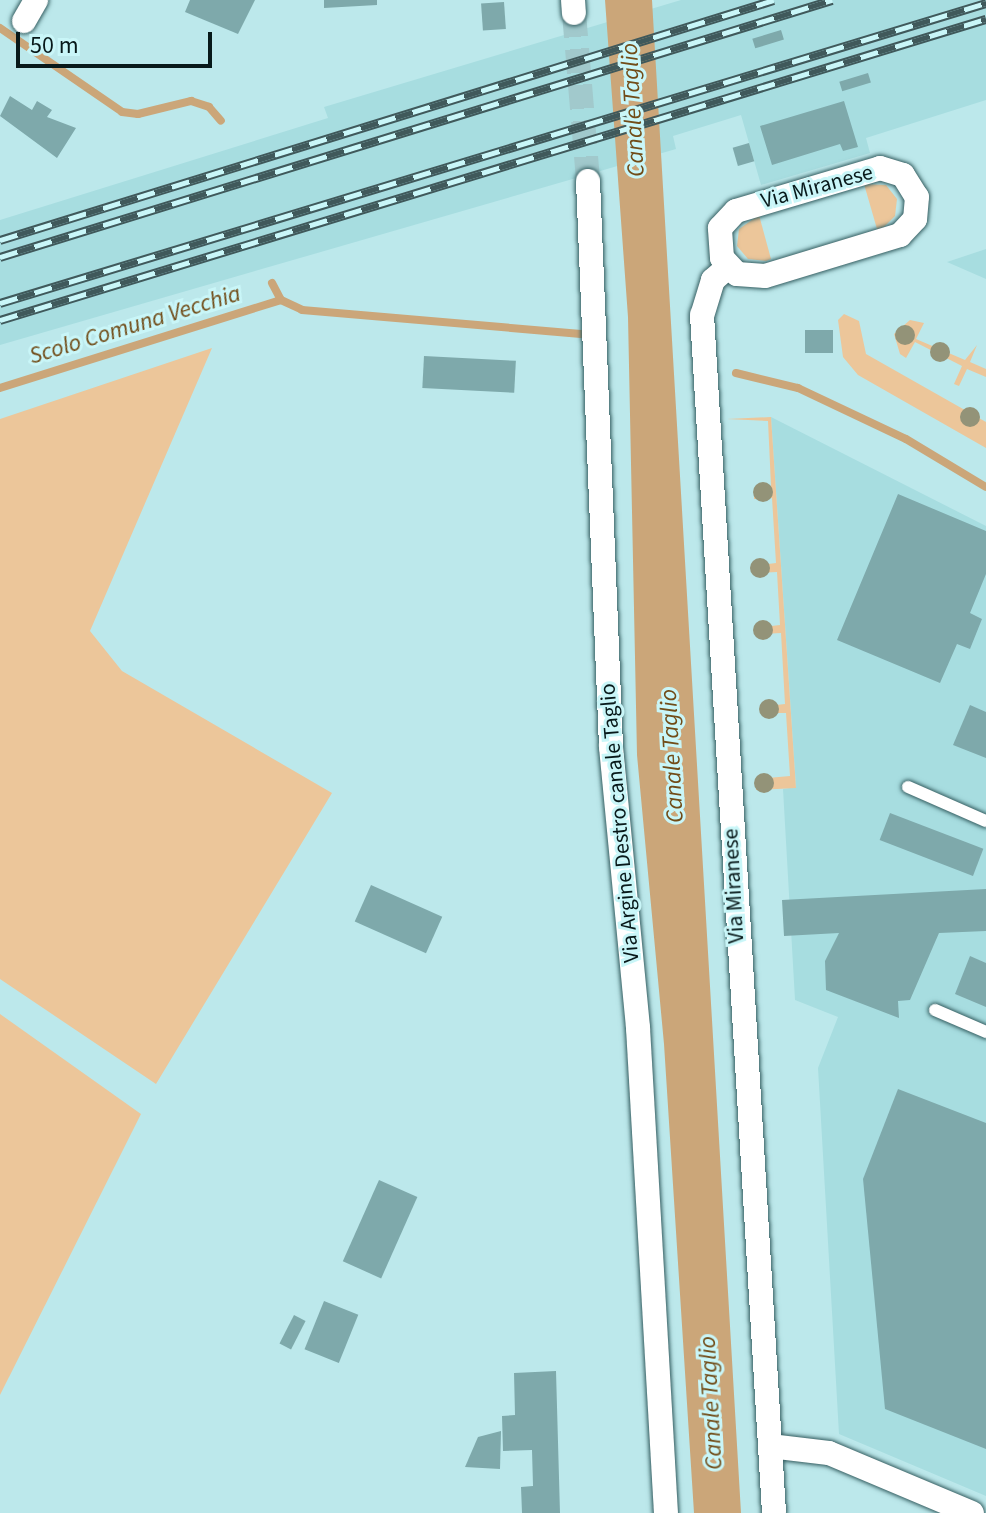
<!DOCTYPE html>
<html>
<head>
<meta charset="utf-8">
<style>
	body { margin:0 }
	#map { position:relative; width:986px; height:1513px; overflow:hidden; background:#bce8eb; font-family:"Source Sans 3",sans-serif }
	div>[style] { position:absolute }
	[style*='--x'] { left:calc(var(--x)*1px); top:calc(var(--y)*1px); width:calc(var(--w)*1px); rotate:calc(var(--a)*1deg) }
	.built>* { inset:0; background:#a7dde0 }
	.green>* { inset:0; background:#ecc69a }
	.water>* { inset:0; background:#cba679 }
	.stream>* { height:8px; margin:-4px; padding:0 4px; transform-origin:4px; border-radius:4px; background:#cba679 }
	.building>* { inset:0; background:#7ea9ab; transform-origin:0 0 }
	.street-tunnel>* { height:24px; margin-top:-12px; transform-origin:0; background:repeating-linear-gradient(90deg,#a1c9cc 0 24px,transparent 0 36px) }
	.roads { filter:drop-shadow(0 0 2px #355e61) drop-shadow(0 0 2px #355e61) }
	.lane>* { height:12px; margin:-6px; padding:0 6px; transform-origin:6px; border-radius:6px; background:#fff }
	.street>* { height:24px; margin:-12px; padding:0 12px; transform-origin:12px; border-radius:12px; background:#fff }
	.rail>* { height:9px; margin-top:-4.5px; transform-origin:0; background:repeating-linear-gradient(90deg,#c9f6f8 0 18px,#40595b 0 36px); box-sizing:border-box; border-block:2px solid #40595b }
	.trees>* { width:20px; height:20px; margin:-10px; border-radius:50%; background:#939378 }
	span { translate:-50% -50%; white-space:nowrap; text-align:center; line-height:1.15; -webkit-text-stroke:6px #c9f6f8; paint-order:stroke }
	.street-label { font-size:22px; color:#08191a }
	.water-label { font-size:24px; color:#714c18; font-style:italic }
	.scale { position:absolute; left:16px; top:32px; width:196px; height:36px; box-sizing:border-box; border:4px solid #08191a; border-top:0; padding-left:10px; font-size:24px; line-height:28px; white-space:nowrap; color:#08191a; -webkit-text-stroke:6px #c9f6f8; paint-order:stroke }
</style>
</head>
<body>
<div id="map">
	<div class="built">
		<i style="clip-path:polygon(681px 0,986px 0,986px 100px,866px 138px,870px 153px,761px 185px,741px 115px,673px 136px,676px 149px,0 345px,0 220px,328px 118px,324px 107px)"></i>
		<i style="clip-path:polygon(986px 249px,986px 279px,947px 262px)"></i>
		<i style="clip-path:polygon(771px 417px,986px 526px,986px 1496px,839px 1434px,818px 1068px,838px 1017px,795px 1000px,783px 789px,796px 787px)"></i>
	</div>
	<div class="green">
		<i style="clip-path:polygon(864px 184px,886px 185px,897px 199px,895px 216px,884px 227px,877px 229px)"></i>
		<i style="clip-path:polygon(759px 215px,771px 259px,766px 261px,748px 259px,737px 246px,739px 229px)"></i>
		<i style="clip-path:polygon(844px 314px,859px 321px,866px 354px,986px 422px,986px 448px,858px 375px,843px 357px,838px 320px)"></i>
		<i style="clip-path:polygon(910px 320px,924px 323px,916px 339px,965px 360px,977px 345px,970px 362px,986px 369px,986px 377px,967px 369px,959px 386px,954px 384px,962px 366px,915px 342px,906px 358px,900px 354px,894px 334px)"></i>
		<i style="clip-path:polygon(212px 348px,90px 631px,122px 671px,332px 793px,156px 1084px,0 979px,0 419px)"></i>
		<i style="clip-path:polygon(771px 417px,796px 788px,756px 790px,756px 779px,790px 776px,786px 713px,768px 713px,767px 706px,785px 704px,781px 633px,763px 634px,763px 627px,780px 625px,777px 572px,759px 573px,759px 565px,776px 563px,772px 498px,754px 499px,754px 488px,771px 486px,768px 421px,727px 419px)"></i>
		<i style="clip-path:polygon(0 1014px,141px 1114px,0 1395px)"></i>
	</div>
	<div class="water">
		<i style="clip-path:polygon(605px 0,652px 0,741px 1513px,694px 1513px,664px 1044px,637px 755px,628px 317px)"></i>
	</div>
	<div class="stream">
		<i style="--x:0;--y:28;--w:148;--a:34.5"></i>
		<i style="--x:122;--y:112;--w:16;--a:7"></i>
		<i style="--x:138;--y:114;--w:55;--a:-13.8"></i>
		<i style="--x:191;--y:101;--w:19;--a:18"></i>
		<i style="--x:209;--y:107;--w:18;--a:49"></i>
		<i style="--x:272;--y:283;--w:19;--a:62"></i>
		<i style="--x:281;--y:300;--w:23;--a:25"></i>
		<i style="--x:302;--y:310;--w:280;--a:4.9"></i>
		<i style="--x:736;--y:373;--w:64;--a:13.6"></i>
		<i style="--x:798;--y:388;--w:119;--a:25.3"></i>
		<i style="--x:906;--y:439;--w:93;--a:31"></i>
		<i style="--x:0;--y:388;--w:294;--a:-17.4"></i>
	</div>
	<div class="building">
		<i style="clip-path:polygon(190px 0,255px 0,238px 34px,185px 12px)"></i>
		<i style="clip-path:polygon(324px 0,377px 0,377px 5px,324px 8px)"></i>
		<i style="left:504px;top:2px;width:27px;height:23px;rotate:86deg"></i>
		<i style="left:781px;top:30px;width:10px;height:30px;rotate:73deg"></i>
		<i style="left:868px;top:73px;width:10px;height:30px;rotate:73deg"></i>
		<i style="clip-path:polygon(10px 96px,32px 110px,37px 101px,52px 110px,47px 117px,76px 128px,57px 158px,0 116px)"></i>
		<i style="clip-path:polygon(844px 101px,858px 147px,843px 151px,840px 144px,772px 165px,760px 126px)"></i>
		<i style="left:749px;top:143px;width:19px;height:17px;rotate:74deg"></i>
		<i style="left:805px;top:330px;width:28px;height:23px"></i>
		<i style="left:424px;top:356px;width:92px;height:32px;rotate:3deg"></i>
		<i style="clip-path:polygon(898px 494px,986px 531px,986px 574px,970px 613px,982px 619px,970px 649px,957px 644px,940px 683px,837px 640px)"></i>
		<i style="clip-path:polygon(970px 705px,986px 712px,986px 758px,953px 745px)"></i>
		<i style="left:890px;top:813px;width:100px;height:29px;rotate:21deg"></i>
		<i style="left:371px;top:885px;width:78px;height:40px;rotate:24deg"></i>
		<i style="clip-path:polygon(986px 889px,986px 931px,939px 933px,910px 1000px,898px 1001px,899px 1018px,826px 990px,825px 961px,839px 933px,784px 936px,782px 900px)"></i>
		<i style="clip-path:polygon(970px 956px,986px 963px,986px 1007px,955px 994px)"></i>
		<i style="clip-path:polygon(898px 1089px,986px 1123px,986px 1449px,885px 1409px,863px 1179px)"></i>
		<i style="left:379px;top:1180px;width:42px;height:89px;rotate:24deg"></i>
		<i style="left:324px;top:1301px;width:37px;height:52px;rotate:22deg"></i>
		<i style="left:294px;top:1315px;width:13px;height:32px;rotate:27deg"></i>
		<i style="clip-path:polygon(556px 1371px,560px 1513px,522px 1513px,521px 1487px,533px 1486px,532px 1450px,503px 1451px,502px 1416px,515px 1415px,514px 1373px)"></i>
		<i style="clip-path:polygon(501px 1431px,500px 1469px,465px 1467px,478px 1437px)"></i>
	</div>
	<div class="street-tunnel">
		<i style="--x:574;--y:13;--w:169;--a:85.2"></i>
	</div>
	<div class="roads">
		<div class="lane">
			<i style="--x:908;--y:787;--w:85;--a:23.6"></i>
			<i style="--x:935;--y:1010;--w:56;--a:23.3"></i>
		</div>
		<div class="street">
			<i style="--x:573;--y:0;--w:13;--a:86"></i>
			<i style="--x:24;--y:21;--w:24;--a:-60"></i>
			<i style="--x:880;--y:168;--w:24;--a:17"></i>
			<i style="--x:903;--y:175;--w:26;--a:58"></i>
			<i style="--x:917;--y:197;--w:22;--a:95"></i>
			<i style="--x:915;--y:219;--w:22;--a:133"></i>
			<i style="--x:900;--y:235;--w:141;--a:163.1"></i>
			<i style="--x:765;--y:276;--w:28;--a:-176"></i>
			<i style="--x:737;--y:274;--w:22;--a:-133"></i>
			<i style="--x:722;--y:258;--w:30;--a:-94"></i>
			<i style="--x:720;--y:228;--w:23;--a:-47"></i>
			<i style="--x:736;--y:211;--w:150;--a:-16.6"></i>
			<i style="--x:588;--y:181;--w:566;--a:87.67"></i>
			<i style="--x:611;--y:747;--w:282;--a:84.5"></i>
			<i style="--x:638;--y:1028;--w:486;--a:86.7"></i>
			<i style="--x:728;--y:267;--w:20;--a:139"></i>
			<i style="--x:713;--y:280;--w:37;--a:107"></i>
			<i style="--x:702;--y:315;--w:1200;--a:86.56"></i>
			<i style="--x:770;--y:1446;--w:59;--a:6.8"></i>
			<i style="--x:829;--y:1453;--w:155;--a:22.8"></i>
		</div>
	</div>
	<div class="rail">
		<i style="--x:0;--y:240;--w:810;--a:-17.23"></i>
		<i style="--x:0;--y:257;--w:871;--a:-17.17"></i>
		<i style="--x:0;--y:303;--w:1031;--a:-16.92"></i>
		<i style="--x:0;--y:320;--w:1031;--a:-16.98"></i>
	</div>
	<div class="trees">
		<i style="left:905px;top:335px"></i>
		<i style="left:940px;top:352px"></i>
		<i style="left:970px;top:417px"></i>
		<i style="left:763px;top:492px"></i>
		<i style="left:760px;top:568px"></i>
		<i style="left:763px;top:630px"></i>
		<i style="left:769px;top:709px"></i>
		<i style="left:764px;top:783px"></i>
	</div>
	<div class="street-label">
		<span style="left:817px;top:187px;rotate:-15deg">Via Miranese</span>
		<span style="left:620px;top:823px;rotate:-95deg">Via Argine Destro canale Taglio</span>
		<span style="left:734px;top:886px;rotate:-93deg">Via Miranese</span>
	</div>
	<div class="water-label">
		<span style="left:633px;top:110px;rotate:-93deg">Canale Taglio</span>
		<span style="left:135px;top:325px;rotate:-17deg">Scolo Comuna Vecchia</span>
		<span style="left:672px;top:756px;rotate:-93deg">Canale Taglio</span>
		<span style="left:711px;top:1403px;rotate:-93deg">Canale Taglio</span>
	</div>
	<div class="scale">50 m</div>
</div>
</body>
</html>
